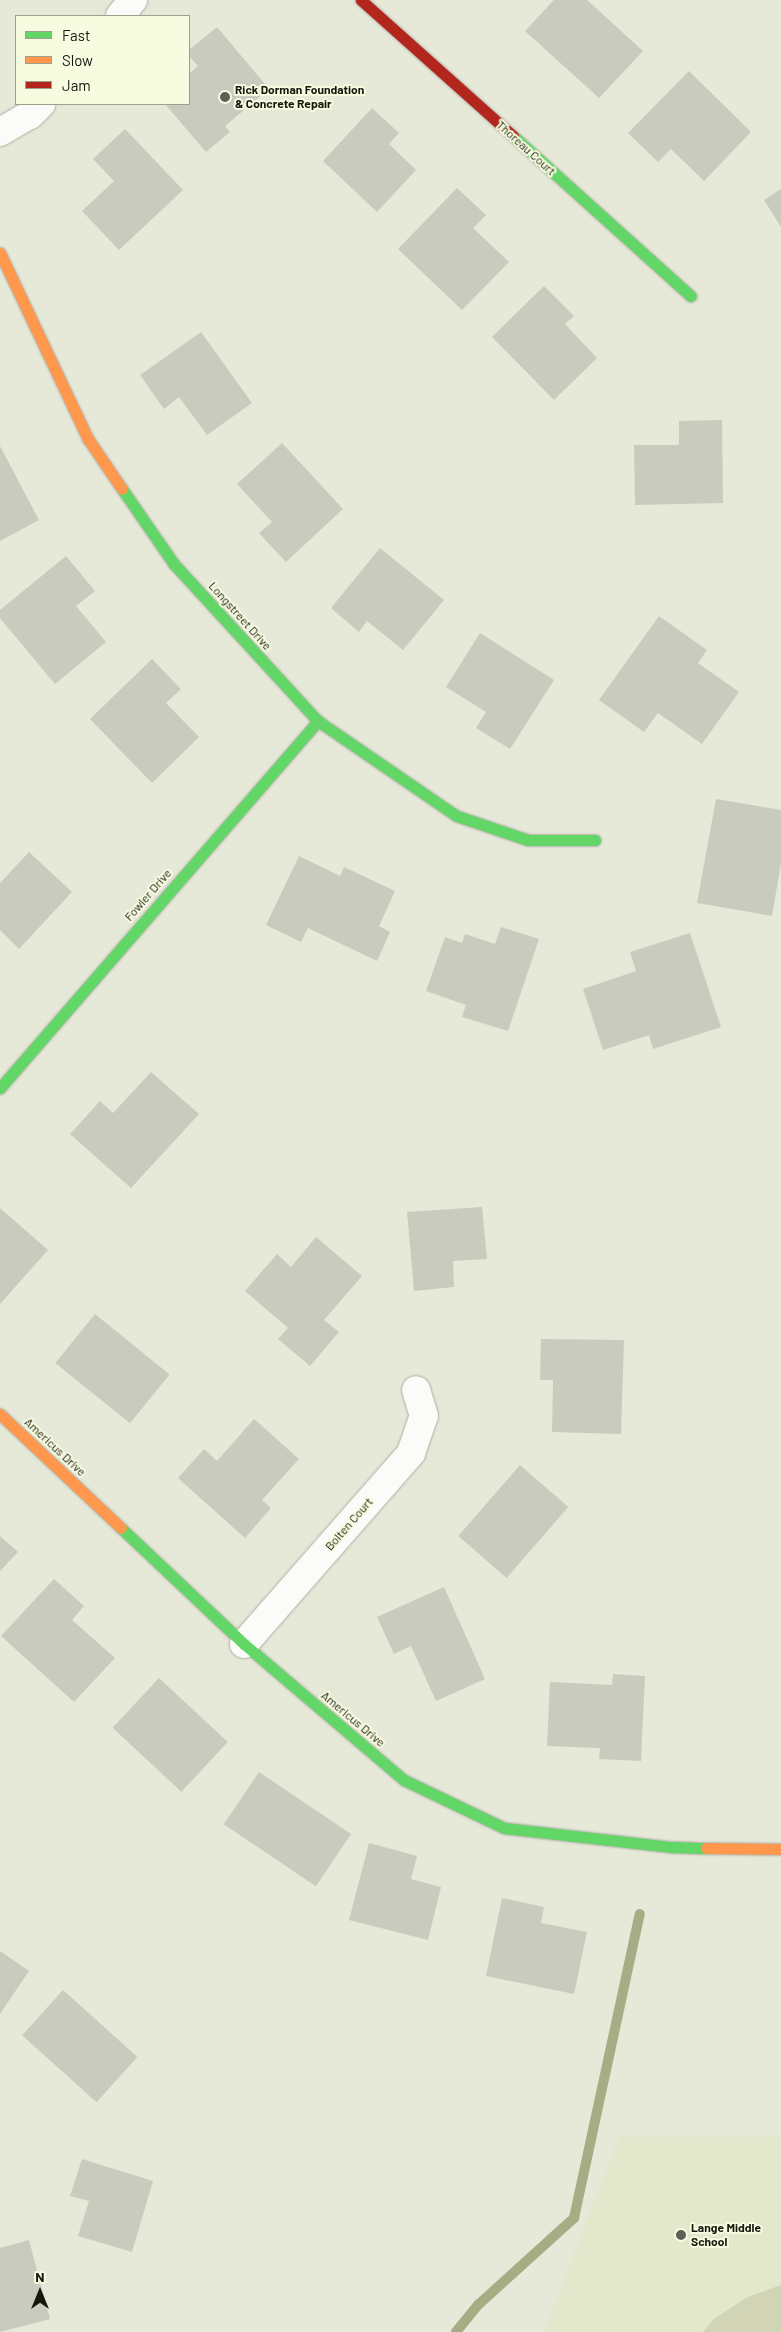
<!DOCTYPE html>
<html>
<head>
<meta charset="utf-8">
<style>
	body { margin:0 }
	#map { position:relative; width:781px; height:2332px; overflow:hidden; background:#e6e8d8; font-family:Barlow,sans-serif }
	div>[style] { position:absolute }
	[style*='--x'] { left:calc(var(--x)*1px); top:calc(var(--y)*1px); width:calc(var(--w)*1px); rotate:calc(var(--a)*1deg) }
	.built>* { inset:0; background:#e3e7cc }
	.green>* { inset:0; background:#d1d5b6 }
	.stream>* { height:10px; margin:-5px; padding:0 5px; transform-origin:5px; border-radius:5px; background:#a7ac84 }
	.building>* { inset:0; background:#c9cbbe; transform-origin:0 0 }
	.roads { filter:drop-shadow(0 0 1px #aeb0a4) drop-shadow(0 0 1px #aeb0a4) }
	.street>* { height:28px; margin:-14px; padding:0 14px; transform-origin:14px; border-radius:14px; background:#fbfcf9 }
	.fast>* { height:11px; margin:-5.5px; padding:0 5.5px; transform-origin:5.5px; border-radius:5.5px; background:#63d668 }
	.slow>* { height:11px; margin:-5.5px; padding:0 5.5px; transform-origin:5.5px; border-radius:5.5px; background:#ff974d }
	.jam>* { height:11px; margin:-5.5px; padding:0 5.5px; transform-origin:5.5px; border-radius:5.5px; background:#b3261e }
	.dots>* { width:14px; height:14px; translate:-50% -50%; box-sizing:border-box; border:2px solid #f7fbdf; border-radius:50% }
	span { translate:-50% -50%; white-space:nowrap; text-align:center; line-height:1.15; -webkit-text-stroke:4px #f7fbdf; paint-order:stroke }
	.poi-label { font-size:12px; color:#16170e; font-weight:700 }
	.left { translate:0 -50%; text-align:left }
	.street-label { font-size:12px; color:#16170e }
	.legend { position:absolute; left:15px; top:15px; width:175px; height:90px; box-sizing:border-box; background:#f7fbdf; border:1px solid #9da08b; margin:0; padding:6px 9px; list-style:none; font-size:15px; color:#16170e }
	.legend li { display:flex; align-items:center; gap:10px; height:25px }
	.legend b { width:25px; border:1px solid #9da08b }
	.north { position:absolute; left:15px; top:2267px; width:50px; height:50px; -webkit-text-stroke:4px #f7fbdf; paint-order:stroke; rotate:0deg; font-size:14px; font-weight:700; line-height:20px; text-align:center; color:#16170e }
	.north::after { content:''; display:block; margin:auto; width:18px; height:22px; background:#16170e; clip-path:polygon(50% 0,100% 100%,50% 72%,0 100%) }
</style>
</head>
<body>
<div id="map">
	<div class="built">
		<i style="clip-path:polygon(619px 2137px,781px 2137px,781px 2332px,544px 2332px)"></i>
	</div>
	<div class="green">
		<i style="clip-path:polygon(781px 2285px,781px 2332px,703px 2332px,715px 2318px,748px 2297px)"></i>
	</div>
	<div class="stream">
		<i style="--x:456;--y:2332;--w:35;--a:-51"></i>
		<i style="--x:478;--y:2305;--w:130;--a:-42.2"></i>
		<i style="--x:574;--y:2218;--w:311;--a:-77.8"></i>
	</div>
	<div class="building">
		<i style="clip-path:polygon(554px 0,587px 0,643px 51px,599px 98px,525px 31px)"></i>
		<i style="clip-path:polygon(217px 27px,269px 89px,225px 126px,230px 132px,206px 152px,165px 104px,189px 104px,189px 74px,198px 66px,189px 56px,189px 50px)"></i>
		<i style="clip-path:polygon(689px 71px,751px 132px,704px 181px,671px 149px,658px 162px,628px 133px)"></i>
		<i style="clip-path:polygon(372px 108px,399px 133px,389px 144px,416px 170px,377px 212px,323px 161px)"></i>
		<i style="clip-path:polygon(125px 129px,183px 190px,119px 250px,82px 211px,114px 181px,93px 159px)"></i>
		<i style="clip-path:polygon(457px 188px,486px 215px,473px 228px,509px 262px,462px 310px,398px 249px)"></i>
		<i style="clip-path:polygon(781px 189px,781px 227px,764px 200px)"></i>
		<i style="clip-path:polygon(544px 286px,574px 316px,565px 324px,597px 358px,554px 400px,492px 337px)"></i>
		<i style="clip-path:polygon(201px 332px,252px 403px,207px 435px,179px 397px,164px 409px,140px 375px)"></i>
		<i style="clip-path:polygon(722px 420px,723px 503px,635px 505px,634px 445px,679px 445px,679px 421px)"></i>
		<i style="clip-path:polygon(282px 443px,343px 509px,286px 562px,259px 533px,272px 522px,237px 484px)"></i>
		<i style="clip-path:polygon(0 446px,39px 520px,0 541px)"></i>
		<i style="clip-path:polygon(380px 548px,444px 600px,403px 650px,367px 621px,359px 632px,331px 608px)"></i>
		<i style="clip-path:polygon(66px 556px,95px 591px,76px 606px,106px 642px,55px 684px,0 618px,0 610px)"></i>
		<i style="clip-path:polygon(659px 616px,707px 650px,698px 663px,739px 692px,702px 744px,658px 713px,644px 732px,599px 700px)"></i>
		<i style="clip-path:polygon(480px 633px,554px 680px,510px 749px,476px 728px,486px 712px,446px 687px)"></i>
		<i style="clip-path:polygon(152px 659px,181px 689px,166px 703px,199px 737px,152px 783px,90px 719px)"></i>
		<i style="clip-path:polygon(716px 799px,781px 810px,781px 863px,772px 916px,697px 903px)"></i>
		<i style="clip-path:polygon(29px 852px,72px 892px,19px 949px,0 930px,0 883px)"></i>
		<i style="clip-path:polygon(299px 856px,340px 876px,344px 867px,395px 891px,379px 926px,390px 932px,377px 961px,308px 928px,301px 942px,266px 925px)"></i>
		<i style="clip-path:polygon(501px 927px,539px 939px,508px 1031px,462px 1017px,466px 1005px,426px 991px,445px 937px,462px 943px,465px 934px,495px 944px)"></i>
		<i style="clip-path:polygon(690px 933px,721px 1027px,653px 1049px,649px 1035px,603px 1050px,583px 989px,636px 971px,630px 952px)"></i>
		<i style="clip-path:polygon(151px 1072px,199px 1114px,131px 1188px,70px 1134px,100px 1101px,113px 1113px)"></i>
		<i style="clip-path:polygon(482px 1207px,487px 1259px,453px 1261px,454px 1287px,414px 1291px,407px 1212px)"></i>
		<i style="clip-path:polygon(0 1208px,48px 1250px,0 1304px)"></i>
		<i style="clip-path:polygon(316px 1237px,362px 1276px,324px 1320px,339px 1332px,310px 1366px,278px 1339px,288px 1328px,245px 1291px,277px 1254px,291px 1267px)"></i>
		<i style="left:95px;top:1314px;width:96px;height:63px;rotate:39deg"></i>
		<i style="clip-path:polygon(541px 1339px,624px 1340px,621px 1434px,552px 1432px,553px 1380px,540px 1380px)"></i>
		<i style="clip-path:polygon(254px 1419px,299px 1459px,262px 1500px,271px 1508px,245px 1538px,178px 1478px,204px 1449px,217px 1461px)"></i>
		<i style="left:520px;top:1465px;width:64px;height:94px;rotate:41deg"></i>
		<i style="clip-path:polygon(0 1536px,18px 1552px,0 1571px)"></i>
		<i style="clip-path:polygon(54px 1579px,84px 1606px,72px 1620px,115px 1658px,74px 1702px,1px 1636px)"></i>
		<i style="clip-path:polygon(444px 1587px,485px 1679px,436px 1701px,411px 1646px,394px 1654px,377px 1617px)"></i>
		<i style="clip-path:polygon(613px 1674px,645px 1676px,641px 1761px,599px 1759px,600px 1748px,547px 1746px,550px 1682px,612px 1685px)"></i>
		<i style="left:159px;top:1678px;width:94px;height:68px;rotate:43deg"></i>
		<i style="left:259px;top:1772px;width:111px;height:63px;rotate:34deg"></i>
		<i style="clip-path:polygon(369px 1843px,417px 1856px,411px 1879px,441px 1887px,428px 1940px,349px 1920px)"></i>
		<i style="clip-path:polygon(502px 1898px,544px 1907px,541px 1923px,587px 1932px,574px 1994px,486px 1976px)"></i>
		<i style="clip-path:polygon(0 1951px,29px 1971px,0 2014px)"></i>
		<i style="left:63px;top:1990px;width:100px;height:61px;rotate:42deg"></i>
		<i style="clip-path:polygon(82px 2159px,153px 2181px,132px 2252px,78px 2236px,89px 2201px,70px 2196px)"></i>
		<i style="clip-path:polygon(29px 2240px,50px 2319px,0 2332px,0 2248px)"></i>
	</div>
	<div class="roads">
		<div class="street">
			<i style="--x:120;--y:16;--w:21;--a:-51"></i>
			<i style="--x:0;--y:132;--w:34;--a:-30"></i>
			<i style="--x:30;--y:115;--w:16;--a:-45"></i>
			<i style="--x:244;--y:1644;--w:254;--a:-48.8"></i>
			<i style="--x:411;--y:1453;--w:39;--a:-71"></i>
			<i style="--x:424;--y:1416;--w:27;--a:-107"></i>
		</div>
		<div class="fast">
			<i style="--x:513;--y:136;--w:239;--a:42"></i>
			<i style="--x:122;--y:489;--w:91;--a:55.3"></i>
			<i style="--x:174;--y:564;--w:213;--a:47.5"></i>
			<i style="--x:318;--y:721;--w:168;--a:34.4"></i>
			<i style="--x:457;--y:816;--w:75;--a:18.7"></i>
			<i style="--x:528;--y:840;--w:67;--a:0"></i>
			<i style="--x:0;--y:1088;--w:486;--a:-49.1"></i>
			<i style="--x:121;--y:1528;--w:169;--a:43.3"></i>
			<i style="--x:244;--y:1644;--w:210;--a:40.4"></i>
			<i style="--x:404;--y:1780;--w:111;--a:25.6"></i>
			<i style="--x:504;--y:1828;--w:169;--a:6.5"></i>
			<i style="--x:672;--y:1847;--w:34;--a:2"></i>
		</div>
		<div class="slow">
			<i style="--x:0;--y:253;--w:206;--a:64.7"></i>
			<i style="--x:88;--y:439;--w:60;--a:55.8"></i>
			<i style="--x:0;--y:1414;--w:166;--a:43.3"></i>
			<i style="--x:706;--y:1848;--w:75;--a:0.8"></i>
		</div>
		<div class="jam">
			<i style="--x:361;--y:0;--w:204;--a:41.8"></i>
		</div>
	</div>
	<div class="dots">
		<i style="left:225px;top:97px;background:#5f6055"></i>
		<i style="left:681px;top:2235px;background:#5f6055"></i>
	</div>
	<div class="poi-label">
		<span class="left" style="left:235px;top:97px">Rick Dorman Foundation<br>&amp; Concrete Repair</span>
		<span class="left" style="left:691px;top:2235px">Lange Middle<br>School</span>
	</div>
	<div class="street-label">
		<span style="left:526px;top:148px;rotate:42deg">Thoreau Court</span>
		<span style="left:240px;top:616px;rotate:48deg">Longstreet Drive</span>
		<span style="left:148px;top:895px;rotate:-49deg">Fowler Drive</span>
		<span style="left:55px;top:1447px;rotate:43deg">Americus Drive</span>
		<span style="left:349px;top:1524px;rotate:-49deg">Bolten Court</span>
		<span style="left:353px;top:1719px;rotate:40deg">Americus Drive</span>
	</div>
	<ul class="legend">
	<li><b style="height:6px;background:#63d668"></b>Fast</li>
	<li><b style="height:6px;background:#ff974d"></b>Slow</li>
	<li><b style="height:6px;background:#b3261e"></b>Jam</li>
	</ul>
	<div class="north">N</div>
</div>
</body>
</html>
